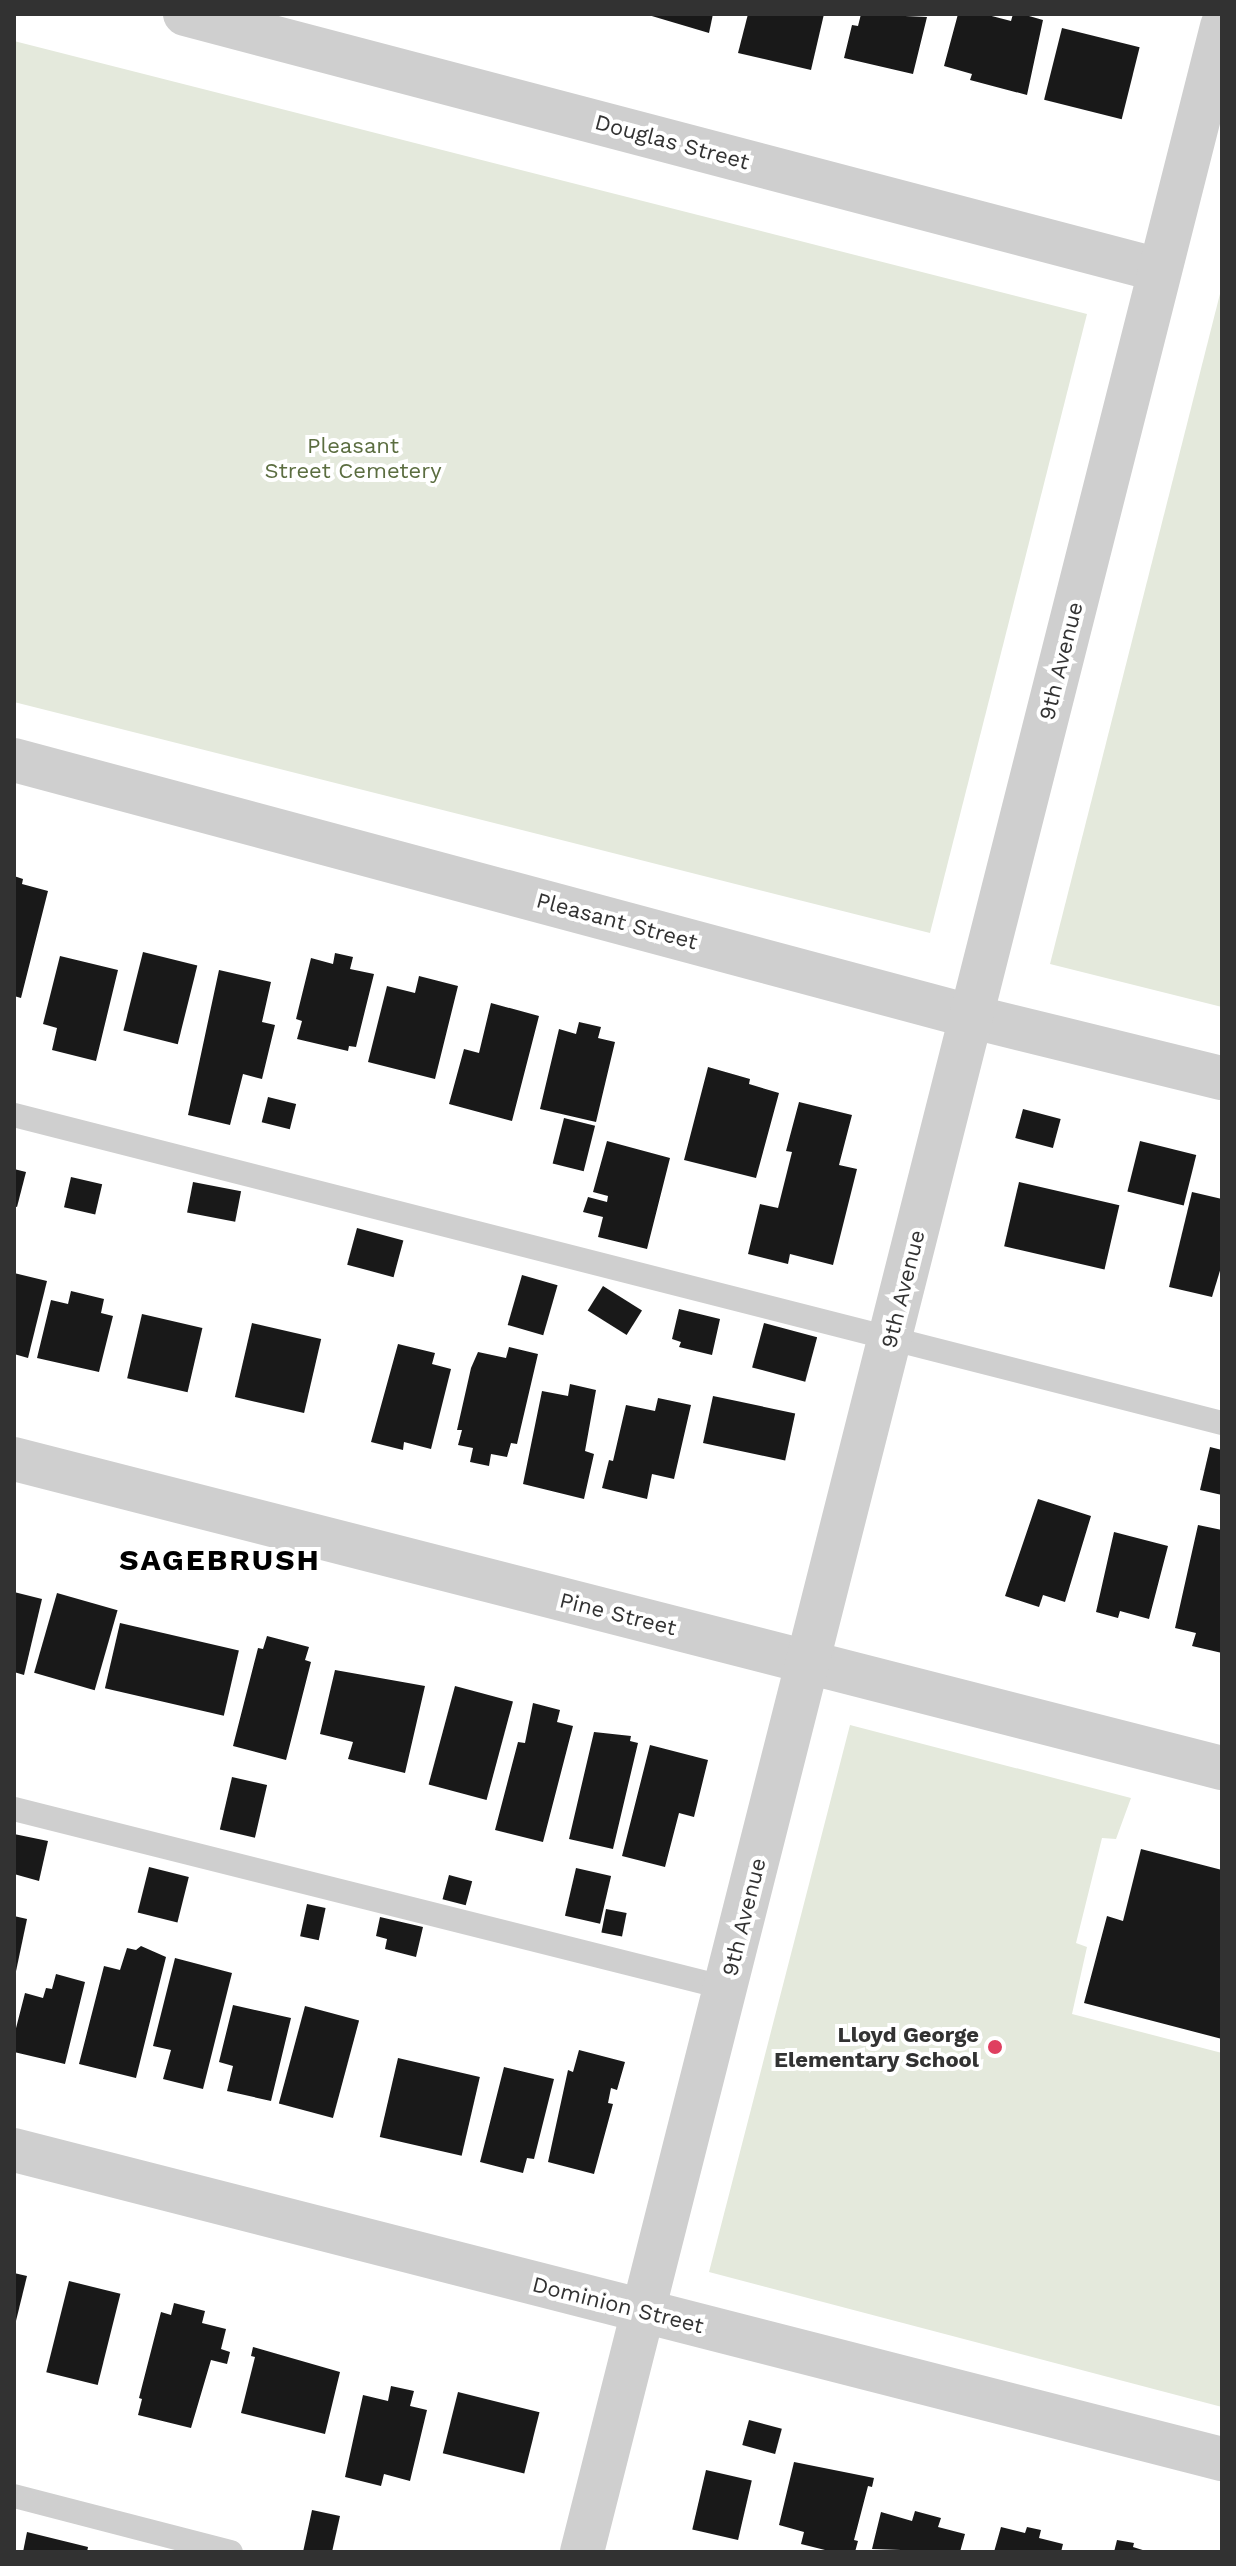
<!DOCTYPE html>
<html>
<head>
<meta charset="utf-8">
<style>
	body { margin:0 }
	#map { position:relative; width:1236px; height:2566px; overflow:hidden; background:#fff; font-family:"Work Sans",sans-serif }
	div>[style] { position:absolute }
	[style*='--x'] { left:calc(var(--x)*1px); top:calc(var(--y)*1px); width:calc(var(--w)*1px); rotate:calc(var(--a)*1deg) }
	.green>* { inset:0; background:#e4e9dc }
	.building>* { inset:0; background:#191919; transform-origin:0 0 }
	.service>* { height:24px; margin:-12px; padding:0 12px; transform-origin:12px; border-radius:12px; background:#cfcfcf }
	.minor>* { height:44px; margin:-22px; padding:0 22px; transform-origin:22px; border-radius:22px; background:#cfcfcf }
	.dots>* { width:22px; height:22px; translate:-50% -50%; box-sizing:border-box; border:4px solid #fff; border-radius:50% }
	span { translate:-50% -50%; white-space:nowrap; text-align:center; line-height:1.15; -webkit-text-stroke:8px #fff; paint-order:stroke }
	.street-label { font-size:22px; color:#323232 }
	.park-label { font-size:22px; color:#5b6d40 }
	.poi-label { font-size:22px; color:#323232; font-weight:700 }
	.right { translate:-100% -50%; text-align:right }
	.district-label { font-size:30px; color:#000; font-weight:700; letter-spacing:2px }
	.frame { position:absolute; inset:0; border:16px solid #323232; pointer-events:none }
</style>
</head>
<body>
<div id="map">
	<div class="green">
		<i style="clip-path:polygon(14px 41px,1087px 314px,930px 933px,14px 702px)"></i>
		<i style="clip-path:polygon(1222px 286px,1222px 1007px,1050px 964px)"></i>
		<i style="clip-path:polygon(850px 1725px,1131px 1798px,1116px 1839px,1102px 1838px,1076px 1943px,1087px 1947px,1072px 2014px,1222px 2053px,1222px 2407px,709px 2272px)"></i>
	</div>
	<div class="building">
		<i style="clip-path:polygon(645px 14px,713px 14px,709px 33px)"></i>
		<i style="clip-path:polygon(748px 14px,824px 14px,811px 70px,738px 53px)"></i>
		<i style="clip-path:polygon(861px 14px,927px 17px,913px 74px,844px 58px,852px 25px,858px 26px)"></i>
		<i style="clip-path:polygon(958px 14px,984px 14px,1011px 21px,1013px 14px,1022px 14px,1043px 20px,1027px 95px,970px 80px,972px 74px,944px 66px)"></i>
		<i style="left:1062px;top:28px;width:80px;height:74px;rotate:14deg"></i>
		<i style="clip-path:polygon(14px 876px,23px 879px,22px 884px,48px 891px,21px 998px,14px 996px)"></i>
		<i style="left:143px;top:952px;width:56px;height:81px;rotate:14deg"></i>
		<i style="clip-path:polygon(335px 953px,353px 957px,350px 969px,374px 974px,356px 1047px,349px 1046px,348px 1051px,297px 1039px,302px 1021px,296px 1019px,311px 958px,333px 964px)"></i>
		<i style="clip-path:polygon(60px 956px,118px 970px,96px 1061px,52px 1050px,57px 1028px,43px 1024px)"></i>
		<i style="clip-path:polygon(219px 970px,271px 982px,262px 1022px,275px 1025px,262px 1079px,243px 1074px,230px 1125px,188px 1115px)"></i>
		<i style="clip-path:polygon(419px 976px,458px 986px,435px 1079px,368px 1062px,387px 986px,415px 993px)"></i>
		<i style="clip-path:polygon(491px 1003px,539px 1016px,512px 1121px,449px 1104px,464px 1049px,479px 1053px)"></i>
		<i style="clip-path:polygon(579px 1022px,601px 1027px,598px 1038px,615px 1042px,596px 1122px,540px 1109px,559px 1029px,576px 1034px)"></i>
		<i style="clip-path:polygon(708px 1067px,750px 1079px,749px 1084px,779px 1093px,756px 1178px,684px 1160px)"></i>
		<i style="left:268px;top:1097px;width:29px;height:26px;rotate:14deg"></i>
		<i style="clip-path:polygon(799px 1102px,852px 1115px,839px 1165px,857px 1169px,833px 1265px,790px 1254px,788px 1264px,748px 1254px,760px 1204px,778px 1208px,792px 1152px,786px 1151px)"></i>
		<i style="left:1023px;top:1109px;width:39px;height:30px;rotate:15deg"></i>
		<i style="left:564px;top:1118px;width:32px;height:47px;rotate:14deg"></i>
		<i style="clip-path:polygon(607px 1141px,670px 1158px,647px 1249px,598px 1237px,603px 1217px,583px 1212px,588px 1197px,607px 1202px,608px 1196px,593px 1192px)"></i>
		<i style="left:1140px;top:1141px;width:58px;height:52px;rotate:14deg"></i>
		<i style="clip-path:polygon(14px 1169px,26px 1172px,17px 1207px,14px 1206px)"></i>
		<i style="left:71px;top:1177px;width:32px;height:31px;rotate:13deg"></i>
		<i style="left:193px;top:1182px;width:49px;height:31px;rotate:11deg"></i>
		<i style="left:1019px;top:1182px;width:103px;height:66px;rotate:13deg"></i>
		<i style="clip-path:polygon(1192px 1192px,1222px 1199px,1222px 1264px,1212px 1297px,1169px 1287px)"></i>
		<i style="left:357px;top:1228px;width:48px;height:38px;rotate:15deg"></i>
		<i style="clip-path:polygon(14px 1273px,47px 1281px,28px 1358px,14px 1354px)"></i>
		<i style="left:522px;top:1275px;width:37px;height:52px;rotate:16deg"></i>
		<i style="left:603px;top:1286px;width:46px;height:29px;rotate:32deg"></i>
		<i style="clip-path:polygon(71px 1291px,104px 1299px,101px 1313px,113px 1316px,99px 1372px,37px 1358px,51px 1300px,68px 1304px)"></i>
		<i style="clip-path:polygon(679px 1309px,720px 1319px,712px 1355px,679px 1347px,681px 1342px,672px 1339px)"></i>
		<i style="left:142px;top:1314px;width:62px;height:66px;rotate:13deg"></i>
		<i style="left:252px;top:1323px;width:71px;height:76px;rotate:13deg"></i>
		<i style="left:764px;top:1323px;width:55px;height:46px;rotate:15deg"></i>
		<i style="clip-path:polygon(398px 1344px,435px 1353px,432px 1364px,451px 1369px,431px 1449px,404px 1442px,403px 1450px,371px 1442px)"></i>
		<i style="clip-path:polygon(509px 1347px,538px 1354px,517px 1444px,511px 1443px,507px 1457px,491px 1454px,489px 1466px,470px 1462px,473px 1448px,458px 1445px,462px 1430px,457px 1430px,471px 1368px,478px 1352px,506px 1358px)"></i>
		<i style="clip-path:polygon(570px 1384px,596px 1390px,585px 1451px,594px 1454px,584px 1499px,523px 1484px,542px 1391px,568px 1396px)"></i>
		<i style="left:713px;top:1396px;width:84px;height:48px;rotate:12deg"></i>
		<i style="clip-path:polygon(658px 1398px,691px 1405px,674px 1479px,652px 1474px,647px 1499px,602px 1488px,609px 1460px,613px 1461px,626px 1405px,655px 1411px)"></i>
		<i style="clip-path:polygon(1210px 1447px,1222px 1450px,1222px 1495px,1200px 1490px)"></i>
		<i style="clip-path:polygon(1038px 1499px,1091px 1516px,1065px 1602px,1043px 1595px,1039px 1607px,1005px 1596px)"></i>
		<i style="clip-path:polygon(1198px 1525px,1222px 1530px,1222px 1653px,1192px 1646px,1196px 1633px,1175px 1628px)"></i>
		<i style="clip-path:polygon(1114px 1532px,1168px 1546px,1149px 1619px,1120px 1611px,1118px 1618px,1096px 1612px)"></i>
		<i style="clip-path:polygon(14px 1592px,42px 1599px,24px 1675px,14px 1672px)"></i>
		<i style="left:57px;top:1593px;width:63px;height:83px;rotate:16deg"></i>
		<i style="left:120px;top:1623px;width:122px;height:67px;rotate:13deg"></i>
		<i style="clip-path:polygon(267px 1636px,309px 1647px,305px 1660px,311px 1662px,286px 1760px,233px 1746px,258px 1648px,263px 1649px)"></i>
		<i style="clip-path:polygon(335px 1670px,425px 1686px,405px 1773px,348px 1759px,353px 1742px,320px 1734px)"></i>
		<i style="left:455px;top:1686px;width:60px;height:102px;rotate:15deg"></i>
		<i style="clip-path:polygon(533px 1703px,560px 1710px,557px 1722px,573px 1726px,543px 1842px,495px 1830px,518px 1742px,525px 1743px)"></i>
		<i style="clip-path:polygon(594px 1732px,631px 1736px,630px 1741px,638px 1743px,613px 1849px,569px 1839px)"></i>
		<i style="clip-path:polygon(650px 1745px,708px 1760px,694px 1817px,679px 1813px,665px 1867px,622px 1856px)"></i>
		<i style="left:232px;top:1777px;width:36px;height:54px;rotate:13deg"></i>
		<i style="clip-path:polygon(14px 1834px,48px 1841px,39px 1881px,14px 1874px)"></i>
		<i style="clip-path:polygon(1141px 1849px,1222px 1870px,1222px 2039px,1084px 2003px,1107px 1916px,1123px 1921px)"></i>
		<i style="left:149px;top:1867px;width:41px;height:47px;rotate:14deg"></i>
		<i style="left:576px;top:1868px;width:36px;height:49px;rotate:13deg"></i>
		<i style="left:449px;top:1875px;width:24px;height:25px;rotate:15deg"></i>
		<i style="left:307px;top:1904px;width:19px;height:33px;rotate:12deg"></i>
		<i style="left:606px;top:1909px;width:21px;height:24px;rotate:11deg"></i>
		<i style="clip-path:polygon(14px 1916px,27px 1919px,15px 1976px,14px 1976px)"></i>
		<i style="clip-path:polygon(380px 1917px,423px 1927px,416px 1957px,385px 1949px,387px 1939px,376px 1936px)"></i>
		<i style="clip-path:polygon(141px 1946px,166px 1957px,136px 2078px,79px 2064px,104px 1966px,120px 1970px,127px 1948px,136px 1950px)"></i>
		<i style="clip-path:polygon(175px 1958px,232px 1973px,203px 2089px,163px 2079px,171px 2050px,153px 2046px)"></i>
		<i style="clip-path:polygon(56px 1974px,85px 1982px,65px 2064px,14px 2052px,14px 2036px,25px 1993px,43px 1998px,46px 1988px,52px 1989px)"></i>
		<i style="clip-path:polygon(233px 2005px,291px 2018px,271px 2101px,227px 2091px,233px 2066px,219px 2062px)"></i>
		<i style="left:305px;top:2006px;width:56px;height:101px;rotate:15deg"></i>
		<i style="clip-path:polygon(579px 2050px,625px 2062px,617px 2090px,611px 2088px,608px 2103px,613px 2104px,594px 2174px,548px 2162px,568px 2070px,573px 2072px)"></i>
		<i style="left:398px;top:2058px;width:84px;height:81px;rotate:13deg"></i>
		<i style="clip-path:polygon(504px 2067px,554px 2079px,534px 2159px,527px 2158px,523px 2173px,480px 2162px)"></i>
		<i style="clip-path:polygon(14px 2273px,27px 2276px,15px 2325px,14px 2325px)"></i>
		<i style="left:69px;top:2281px;width:53px;height:94px;rotate:14deg"></i>
		<i style="clip-path:polygon(174px 2303px,205px 2311px,202px 2323px,226px 2329px,221px 2349px,230px 2352px,227px 2364px,211px 2360px,191px 2428px,138px 2415px,142px 2399px,139px 2398px,161px 2312px,171px 2315px)"></i>
		<i style="clip-path:polygon(253px 2347px,340px 2372px,325px 2434px,241px 2413px,255px 2357px,251px 2356px)"></i>
		<i style="clip-path:polygon(391px 2386px,414px 2391px,410px 2406px,427px 2410px,410px 2481px,384px 2474px,381px 2486px,345px 2477px,363px 2395px,388px 2401px)"></i>
		<i style="left:458px;top:2392px;width:84px;height:63px;rotate:14deg"></i>
		<i style="left:749px;top:2420px;width:34px;height:26px;rotate:15deg"></i>
		<i style="clip-path:polygon(794px 2462px,874px 2478px,872px 2487px,868px 2486px,854px 2540px,858px 2541px,855px 2552px,833px 2552px,801px 2544px,804px 2532px,779px 2525px)"></i>
		<i style="left:706px;top:2470px;width:47px;height:61px;rotate:13deg"></i>
		<i style="clip-path:polygon(312px 2510px,340px 2516px,332px 2552px,303px 2552px)"></i>
		<i style="clip-path:polygon(915px 2511px,941px 2518px,938px 2527px,965px 2534px,960px 2552px,872px 2549px,881px 2512px,912px 2521px)"></i>
		<i style="clip-path:polygon(1001px 2527px,1025px 2533px,1027px 2527px,1041px 2530px,1039px 2538px,1063px 2544px,1061px 2552px,994px 2552px)"></i>
		<i style="clip-path:polygon(27px 2532px,88px 2547px,87px 2552px,23px 2552px)"></i>
		<i style="clip-path:polygon(1117px 2540px,1134px 2543px,1133px 2547px,1149px 2552px,1114px 2552px)"></i>
	</div>
	<div class="service">
		<i style="--x:14;--y:1115;--w:1247;--a:14.3"></i>
		<i style="--x:14;--y:1809;--w:734;--a:14.11"></i>
		<i style="--x:14;--y:2496;--w:224;--a:14.5"></i>
	</div>
	<div class="minor">
		<i style="--x:185;--y:14;--w:1007;--a:14.73"></i>
		<i style="--x:14;--y:760;--w:993;--a:15"></i>
		<i style="--x:973;--y:1017;--w:256;--a:13.8"></i>
		<i style="--x:14;--y:1459;--w:1247;--a:14.35"></i>
		<i style="--x:14;--y:2150;--w:1247;--a:14.35"></i>
		<i style="--x:582;--y:2552;--w:2606;--a:-75.78"></i>
	</div>
	<div class="dots">
		<i style="left:995px;top:2047px;background:#df3f5f"></i>
	</div>
	<div class="street-label">
		<span style="left:672px;top:142px;rotate:15deg">Douglas Street</span>
		<span style="left:1061px;top:661px;rotate:-76deg">9th Avenue</span>
		<span style="left:617px;top:921px;rotate:15deg">Pleasant Street</span>
		<span style="left:903px;top:1289px;rotate:-76deg">9th Avenue</span>
		<span style="left:618px;top:1614px;rotate:14deg">Pine Street</span>
		<span style="left:744px;top:1917px;rotate:-76deg">9th Avenue</span>
		<span style="left:618px;top:2305px;rotate:14deg">Dominion Street</span>
	</div>
	<div class="park-label">
		<span style="left:353px;top:458px">Pleasant<br>Street Cemetery</span>
	</div>
	<div class="poi-label">
		<span class="right" style="left:979px;top:2047px">Lloyd George<br>Elementary School</span>
	</div>
	<div class="district-label">
		<span style="left:220px;top:1560px">SAGEBRUSH</span>
	</div>
	<div class="frame"></div>
</div>
</body>
</html>
